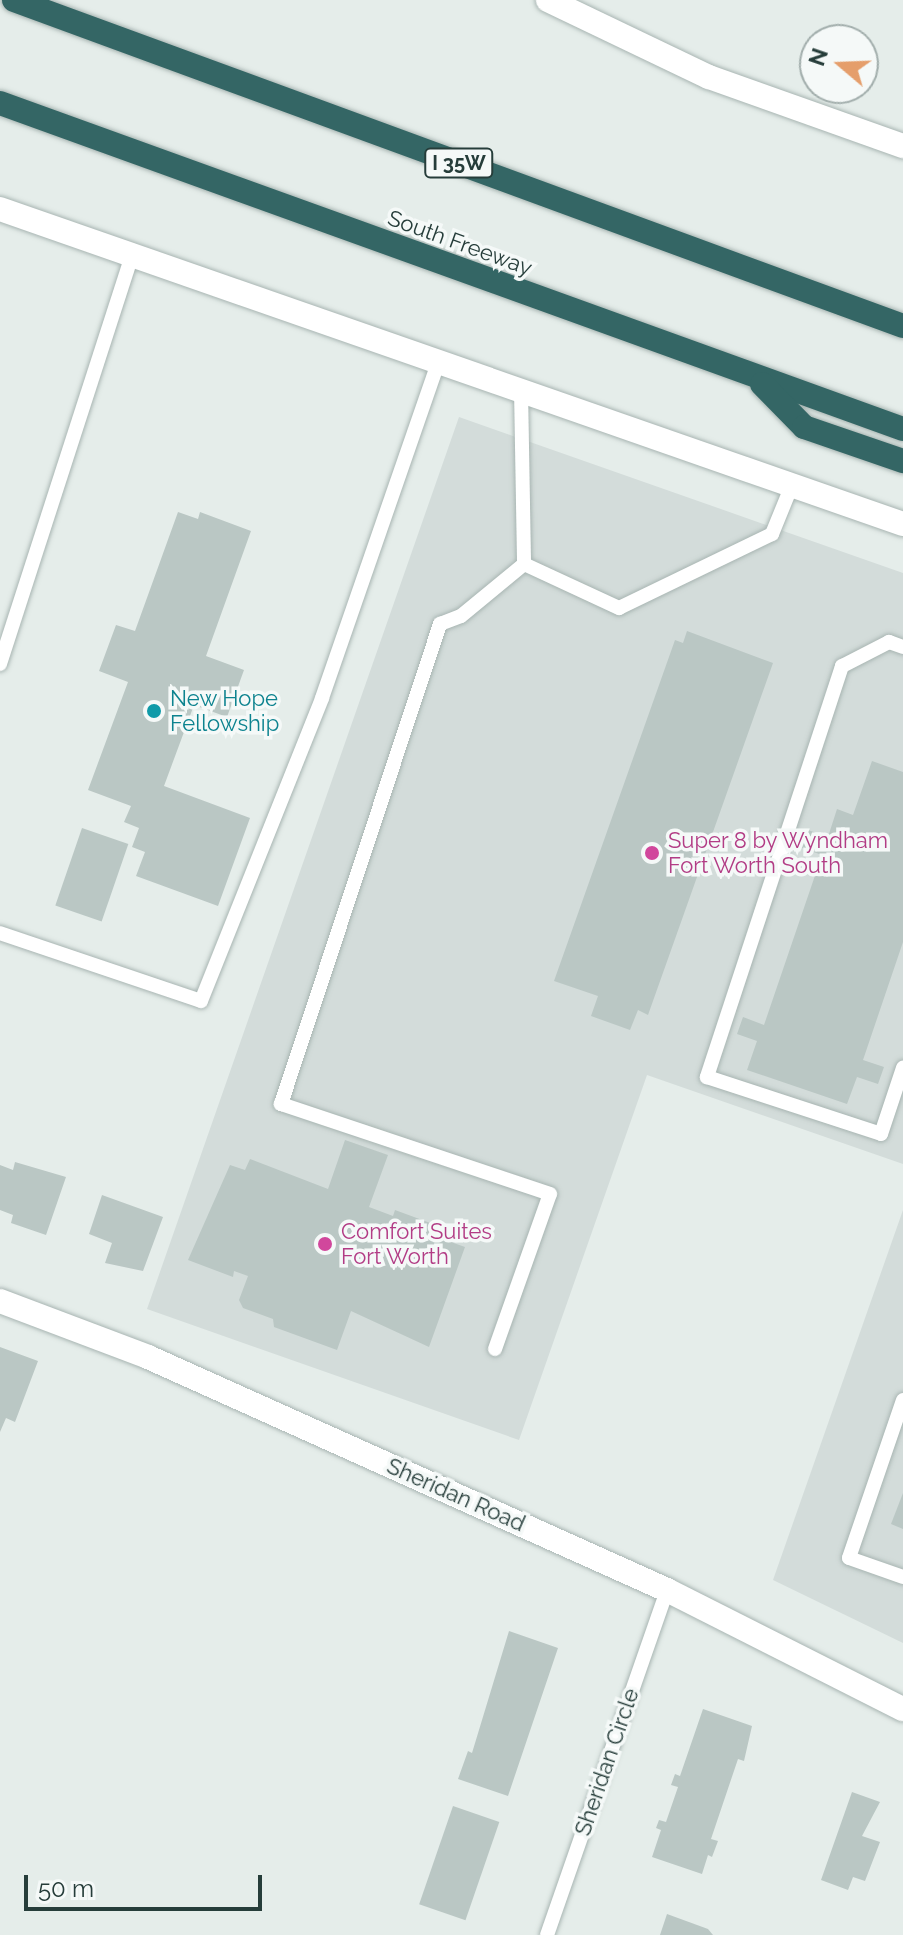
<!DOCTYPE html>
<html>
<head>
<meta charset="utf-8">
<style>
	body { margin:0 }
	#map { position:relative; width:903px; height:1935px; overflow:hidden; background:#e5edea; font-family:Raleway,sans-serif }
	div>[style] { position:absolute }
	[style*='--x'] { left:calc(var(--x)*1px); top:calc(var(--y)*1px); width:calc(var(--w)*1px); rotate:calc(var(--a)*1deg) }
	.built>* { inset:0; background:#d3dcda }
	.building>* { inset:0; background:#bac7c4; transform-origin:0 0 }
	.roads { filter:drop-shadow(0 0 2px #a8b5b2) drop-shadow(0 0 2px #a8b5b2) }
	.service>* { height:14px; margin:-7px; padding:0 7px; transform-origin:7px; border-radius:7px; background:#fff }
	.minor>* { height:24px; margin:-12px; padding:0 12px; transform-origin:12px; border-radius:12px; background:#fff }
	.secondary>* { height:24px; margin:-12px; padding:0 12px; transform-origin:12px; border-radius:12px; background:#fff }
	.motorway>* { height:24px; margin:-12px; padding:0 12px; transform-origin:12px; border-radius:12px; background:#346665 }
	.dots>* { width:22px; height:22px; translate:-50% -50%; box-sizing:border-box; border:4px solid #f5f9f8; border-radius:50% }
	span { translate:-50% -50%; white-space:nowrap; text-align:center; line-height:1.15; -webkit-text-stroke:7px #f5f9f8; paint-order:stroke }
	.shield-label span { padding:2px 6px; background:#f5f9f8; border:2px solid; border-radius:6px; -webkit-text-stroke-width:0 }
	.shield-label { font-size:20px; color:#263d3a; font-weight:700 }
	.street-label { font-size:22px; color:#263d3a }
	.culture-label { font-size:22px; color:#0d838f }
	.left { translate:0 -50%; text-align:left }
	.hotel-label { font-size:22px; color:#b23c85 }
	.north { position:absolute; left:799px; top:24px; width:80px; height:80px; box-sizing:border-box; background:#f5f9f8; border:2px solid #a2aeac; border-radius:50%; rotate:289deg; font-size:22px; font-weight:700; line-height:32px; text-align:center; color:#263d3a }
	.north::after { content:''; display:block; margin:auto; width:28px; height:36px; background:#e59e6b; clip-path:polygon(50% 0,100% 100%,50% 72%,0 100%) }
	.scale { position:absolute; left:24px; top:1875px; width:238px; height:36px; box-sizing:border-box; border:4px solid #263d3a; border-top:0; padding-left:10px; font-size:24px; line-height:28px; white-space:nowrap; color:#263d3a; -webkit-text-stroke:6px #f5f9f8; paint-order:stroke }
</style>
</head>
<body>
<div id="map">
	<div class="built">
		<i style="clip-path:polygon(459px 417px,903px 573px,903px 1164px,647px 1075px,519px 1440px,147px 1309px)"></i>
		<i style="clip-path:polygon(903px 1210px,903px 1643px,773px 1580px)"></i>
	</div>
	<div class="building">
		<i style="clip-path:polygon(178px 512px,198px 519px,200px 512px,251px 531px,206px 656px,244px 670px,227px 717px,194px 705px,164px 786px,250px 818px,218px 906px,136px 876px,145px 852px,132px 847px,139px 828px,124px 822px,131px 806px,88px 790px,128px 682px,99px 671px,116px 625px,135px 631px)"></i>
		<i style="clip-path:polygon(687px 631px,773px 663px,648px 1015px,638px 1010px,630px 1030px,591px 1016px,598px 996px,554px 981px,675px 640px,683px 643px)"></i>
		<i style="clip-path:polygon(872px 761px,903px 772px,903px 942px,863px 1060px,884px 1067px,878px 1084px,857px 1077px,847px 1104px,747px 1070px,757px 1041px,737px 1034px,743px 1017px,764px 1025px,822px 855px,802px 848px,808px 830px,828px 837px,837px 809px,853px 815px)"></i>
		<i style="left:82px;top:828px;width:49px;height:82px;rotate:19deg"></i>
		<i style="clip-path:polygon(345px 1140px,388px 1155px,369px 1207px,393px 1216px,395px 1210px,452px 1231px,448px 1241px,465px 1247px,429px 1347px,351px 1311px,337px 1350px,274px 1327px,273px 1319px,243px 1308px,239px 1300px,248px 1276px,234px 1271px,233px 1277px,188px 1260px,230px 1165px,245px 1170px,250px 1159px,328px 1189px)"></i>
		<i style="clip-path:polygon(15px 1162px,66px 1177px,46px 1235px,11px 1223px,13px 1215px,0 1210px,0 1165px,13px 1170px)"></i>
		<i style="clip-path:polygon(102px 1195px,163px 1217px,143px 1271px,105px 1263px,112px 1243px,89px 1234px)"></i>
		<i style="clip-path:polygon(0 1347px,38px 1361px,15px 1422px,6px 1418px,0 1432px)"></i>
		<i style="clip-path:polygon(903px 1493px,903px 1529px,891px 1524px)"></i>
		<i style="clip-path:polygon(509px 1631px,558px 1648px,508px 1796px,458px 1779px,468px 1751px,472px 1753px)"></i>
		<i style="clip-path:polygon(703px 1709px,752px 1726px,744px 1761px,738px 1759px,711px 1839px,718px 1841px,712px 1857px,708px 1855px,702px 1874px,652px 1857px,661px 1830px,656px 1828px,659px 1820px,666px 1822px,678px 1787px,671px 1785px,675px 1774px,680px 1776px)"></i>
		<i style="clip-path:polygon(852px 1792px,880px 1802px,862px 1836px,880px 1842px,865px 1881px,853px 1877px,848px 1890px,821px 1880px)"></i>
		<i style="left:453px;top:1806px;width:49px;height:104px;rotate:19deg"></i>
		<i style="clip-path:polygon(667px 1914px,708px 1929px,713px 1935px,660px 1935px)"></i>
	</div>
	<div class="roads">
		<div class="service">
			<i style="--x:521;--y:389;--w:175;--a:89"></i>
			<i style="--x:524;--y:564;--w:105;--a:24.9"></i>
			<i style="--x:619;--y:608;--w:170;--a:-25.8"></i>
			<i style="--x:772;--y:534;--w:53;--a:-67.8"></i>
			<i style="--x:903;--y:647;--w:15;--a:-160"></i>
			<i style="--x:889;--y:642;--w:53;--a:152.9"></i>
			<i style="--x:842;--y:666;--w:433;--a:108.2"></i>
			<i style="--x:707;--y:1077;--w:183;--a:18.1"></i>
			<i style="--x:881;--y:1134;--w:70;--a:-71.6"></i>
			<i style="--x:0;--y:664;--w:432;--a:-72.1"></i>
			<i style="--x:0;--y:933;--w:212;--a:18.7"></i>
			<i style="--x:201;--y:1001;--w:326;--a:-68.2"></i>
			<i style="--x:322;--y:698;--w:358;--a:-70.9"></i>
			<i style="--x:495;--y:1349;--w:164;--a:-70.5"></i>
			<i style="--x:550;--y:1194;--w:284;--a:-161.5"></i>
			<i style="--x:281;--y:1104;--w:506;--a:-71.67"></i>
			<i style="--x:440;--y:624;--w:22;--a:-21"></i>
			<i style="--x:461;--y:616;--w:82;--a:-39.5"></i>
			<i style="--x:903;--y:1400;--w:167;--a:108.9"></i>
			<i style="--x:849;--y:1558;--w:57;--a:19.4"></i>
			<i style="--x:547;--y:1935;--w:365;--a:-70.8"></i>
		</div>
		<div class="minor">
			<i style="--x:0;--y:1301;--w:158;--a:20.7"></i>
			<i style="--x:148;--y:1357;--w:569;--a:24.18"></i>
			<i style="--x:667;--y:1590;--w:264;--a:26.8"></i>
		</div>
		<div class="secondary">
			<i style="--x:548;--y:0;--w:178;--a:25.6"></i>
			<i style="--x:709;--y:77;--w:206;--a:19.6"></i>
			<i style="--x:0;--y:209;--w:956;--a:19.23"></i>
		</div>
		<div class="motorway">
			<i style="--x:14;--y:0;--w:947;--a:20.14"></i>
			<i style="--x:0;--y:103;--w:960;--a:19.85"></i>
			<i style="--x:762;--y:384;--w:60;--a:45.7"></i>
			<i style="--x:804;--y:427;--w:105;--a:19"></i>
		</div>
	</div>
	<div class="dots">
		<i style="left:154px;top:711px;background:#0f9aa8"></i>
		<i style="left:652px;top:853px;background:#d1479c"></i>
		<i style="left:325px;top:1244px;background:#d1479c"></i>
	</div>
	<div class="shield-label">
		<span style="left:459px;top:163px">I 35W</span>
	</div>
	<div class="street-label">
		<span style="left:460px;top:243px;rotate:20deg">South Freeway</span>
		<span style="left:456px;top:1495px;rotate:24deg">Sheridan Road</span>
		<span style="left:607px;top:1762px;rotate:-71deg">Sheridan Circle</span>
	</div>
	<div class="culture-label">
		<span class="left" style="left:170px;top:711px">New Hope<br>Fellowship</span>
	</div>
	<div class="hotel-label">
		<span class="left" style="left:668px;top:853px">Super 8 by Wyndham<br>Fort Worth South</span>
		<span class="left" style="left:341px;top:1244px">Comfort Suites<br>Fort Worth</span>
	</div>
	<div class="north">N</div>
	<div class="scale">50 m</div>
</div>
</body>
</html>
